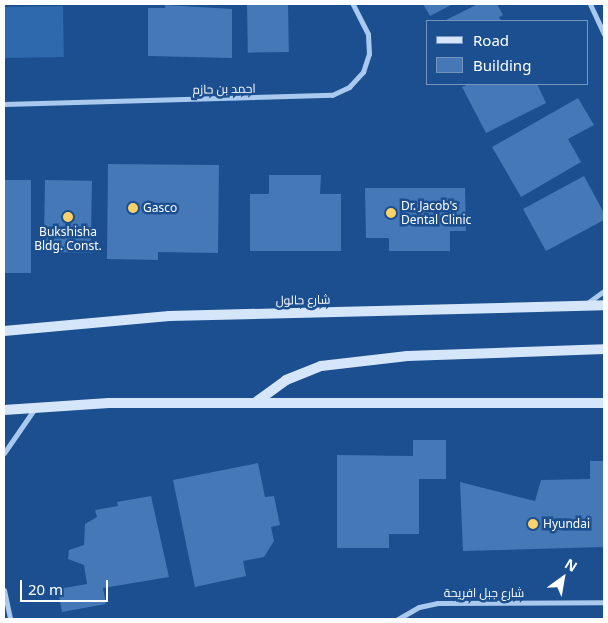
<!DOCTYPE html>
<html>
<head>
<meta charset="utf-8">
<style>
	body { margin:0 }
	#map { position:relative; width:608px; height:623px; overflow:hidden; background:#1b4f8f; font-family:"Noto Sans",Cairo,sans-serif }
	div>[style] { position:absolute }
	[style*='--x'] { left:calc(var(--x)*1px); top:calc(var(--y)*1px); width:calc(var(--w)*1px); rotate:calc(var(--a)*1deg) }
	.green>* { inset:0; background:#2e69ad; transform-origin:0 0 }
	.building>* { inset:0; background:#4478b7; transform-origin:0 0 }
	.street>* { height:5px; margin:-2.5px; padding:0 2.5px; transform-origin:2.5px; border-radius:2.5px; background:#a9c9ee }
	.secondary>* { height:10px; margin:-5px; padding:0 5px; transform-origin:5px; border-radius:5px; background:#d6e6fa }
	.dots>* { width:14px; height:14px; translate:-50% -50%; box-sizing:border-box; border:2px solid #1b4f8f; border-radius:50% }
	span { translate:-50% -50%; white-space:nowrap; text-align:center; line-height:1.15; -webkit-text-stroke:5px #1b4f8f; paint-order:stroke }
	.street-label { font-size:12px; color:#fff }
	.poi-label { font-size:12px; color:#fff }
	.left { translate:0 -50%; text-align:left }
	.frame { position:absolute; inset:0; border:5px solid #fff; pointer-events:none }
	.legend { position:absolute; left:426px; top:20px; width:162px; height:65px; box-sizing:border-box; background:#1b4f8f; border:1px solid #7695bc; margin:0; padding:6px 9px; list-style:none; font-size:15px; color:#fff }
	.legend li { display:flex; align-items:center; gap:10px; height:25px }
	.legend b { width:25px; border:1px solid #7695bc }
	.north { position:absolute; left:538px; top:553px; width:50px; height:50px; -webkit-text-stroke:4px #1b4f8f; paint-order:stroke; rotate:32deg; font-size:14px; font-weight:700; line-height:20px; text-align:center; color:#fff }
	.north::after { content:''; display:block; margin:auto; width:18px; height:22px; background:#fff; clip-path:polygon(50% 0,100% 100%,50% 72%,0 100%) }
	.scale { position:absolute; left:20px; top:580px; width:88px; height:22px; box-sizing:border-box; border:2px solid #fff; border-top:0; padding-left:6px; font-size:15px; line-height:18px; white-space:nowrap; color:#fff; -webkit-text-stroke:4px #1b4f8f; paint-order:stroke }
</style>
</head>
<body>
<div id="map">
	<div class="green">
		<i style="left:63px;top:6px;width:51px;height:59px;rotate:89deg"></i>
	</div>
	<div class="building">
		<i style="left:288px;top:4px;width:48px;height:41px;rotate:89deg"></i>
		<i style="clip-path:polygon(423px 4px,453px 4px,430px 16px)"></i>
		<i style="clip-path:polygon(478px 4px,497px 4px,503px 15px,499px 17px,501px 21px,444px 21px)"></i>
		<i style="clip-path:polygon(165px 5px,232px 9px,232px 58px,148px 56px,148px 8px,165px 8px)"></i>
		<i style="clip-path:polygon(469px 84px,537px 84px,546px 103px,486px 133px,462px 87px)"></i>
		<i style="clip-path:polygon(578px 98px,594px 125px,568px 139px,581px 162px,521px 197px,492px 147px)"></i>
		<i style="clip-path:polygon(108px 164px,219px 165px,218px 253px,158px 252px,158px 260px,107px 259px)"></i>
		<i style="clip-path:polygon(269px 175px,321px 175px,320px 194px,341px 194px,341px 251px,250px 251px,250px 194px,269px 194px)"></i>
		<i style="clip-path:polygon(584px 176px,604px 213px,604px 220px,546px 251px,523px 209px)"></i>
		<i style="left:4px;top:180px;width:27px;height:93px"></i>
		<i style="left:45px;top:180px;width:47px;height:72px;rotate:1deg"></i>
		<i style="clip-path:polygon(365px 188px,465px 188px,466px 231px,450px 231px,450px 251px,389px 251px,389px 238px,366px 238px)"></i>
		<i style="clip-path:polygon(413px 440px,446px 440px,446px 479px,419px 479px,419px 534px,389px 534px,389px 548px,337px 548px,337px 455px,413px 456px)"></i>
		<i style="clip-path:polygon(590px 461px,604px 461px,604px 547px,463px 551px,460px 482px,535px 501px,541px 480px,590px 479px)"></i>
		<i style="clip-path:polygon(258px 463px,265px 497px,274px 496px,280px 525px,271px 527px,274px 541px,264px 557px,243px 561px,246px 576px,195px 587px,173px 480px)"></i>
		<i style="clip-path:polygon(151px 496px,169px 577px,103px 588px,106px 604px,62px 612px,58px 589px,87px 584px,84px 565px,68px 559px,69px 550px,84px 545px,85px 524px,97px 517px,95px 510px,118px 506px,117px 502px)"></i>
	</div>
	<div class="street">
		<i style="--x:590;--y:4;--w:33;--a:65"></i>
		<i style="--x:4;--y:104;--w:328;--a:-1.6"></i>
		<i style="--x:332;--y:95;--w:19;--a:-25"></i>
		<i style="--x:349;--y:87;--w:21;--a:-47"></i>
		<i style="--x:363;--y:72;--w:19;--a:-72"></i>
		<i style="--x:369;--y:54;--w:20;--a:-93"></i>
		<i style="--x:368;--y:34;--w:34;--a:-117"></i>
		<i style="--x:586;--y:304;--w:22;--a:-36"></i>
		<i style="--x:4;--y:453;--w:55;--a:-55.4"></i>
		<i style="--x:4;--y:590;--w:30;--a:78"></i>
		<i style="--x:398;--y:619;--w:24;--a:-30"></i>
		<i style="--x:419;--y:607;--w:19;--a:-12"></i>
		<i style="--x:438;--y:603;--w:166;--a:-0.3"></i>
	</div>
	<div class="secondary">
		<i style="--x:4;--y:331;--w:166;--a:-5.2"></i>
		<i style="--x:169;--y:316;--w:435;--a:-1.4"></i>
		<i style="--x:256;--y:402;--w:37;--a:-36"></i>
		<i style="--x:286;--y:380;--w:38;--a:-22"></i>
		<i style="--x:321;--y:366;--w:87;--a:-6.6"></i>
		<i style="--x:407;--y:356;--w:197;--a:-2"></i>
		<i style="--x:4;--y:410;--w:105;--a:-3.8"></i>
		<i style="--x:109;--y:403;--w:495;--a:0"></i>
	</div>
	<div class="dots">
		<i style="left:133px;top:208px;background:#ffd166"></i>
		<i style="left:391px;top:213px;background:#ffd166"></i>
		<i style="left:68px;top:217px;background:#ffd166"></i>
		<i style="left:533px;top:524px;background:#ffd166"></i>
	</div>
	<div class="street-label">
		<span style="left:224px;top:89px;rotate:-1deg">احمد بن حازم</span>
		<span style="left:303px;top:300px;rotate:-1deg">شارع حالول</span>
		<span style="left:484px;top:593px">شارع جبل افريحة</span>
	</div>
	<div class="poi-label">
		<span class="left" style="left:401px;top:213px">Dr. Jacob's<br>Dental Clinic</span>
		<span class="left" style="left:143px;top:208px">Gasco</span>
		<span style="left:68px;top:239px">Bukshisha<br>Bldg. Const.</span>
		<span class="left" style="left:543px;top:524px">Hyundai</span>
	</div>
	<div class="frame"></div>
	<ul class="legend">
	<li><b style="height:6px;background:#d6e6fa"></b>Road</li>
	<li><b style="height:14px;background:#4478b7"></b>Building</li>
	</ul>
	<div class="north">N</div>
	<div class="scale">20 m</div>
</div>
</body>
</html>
